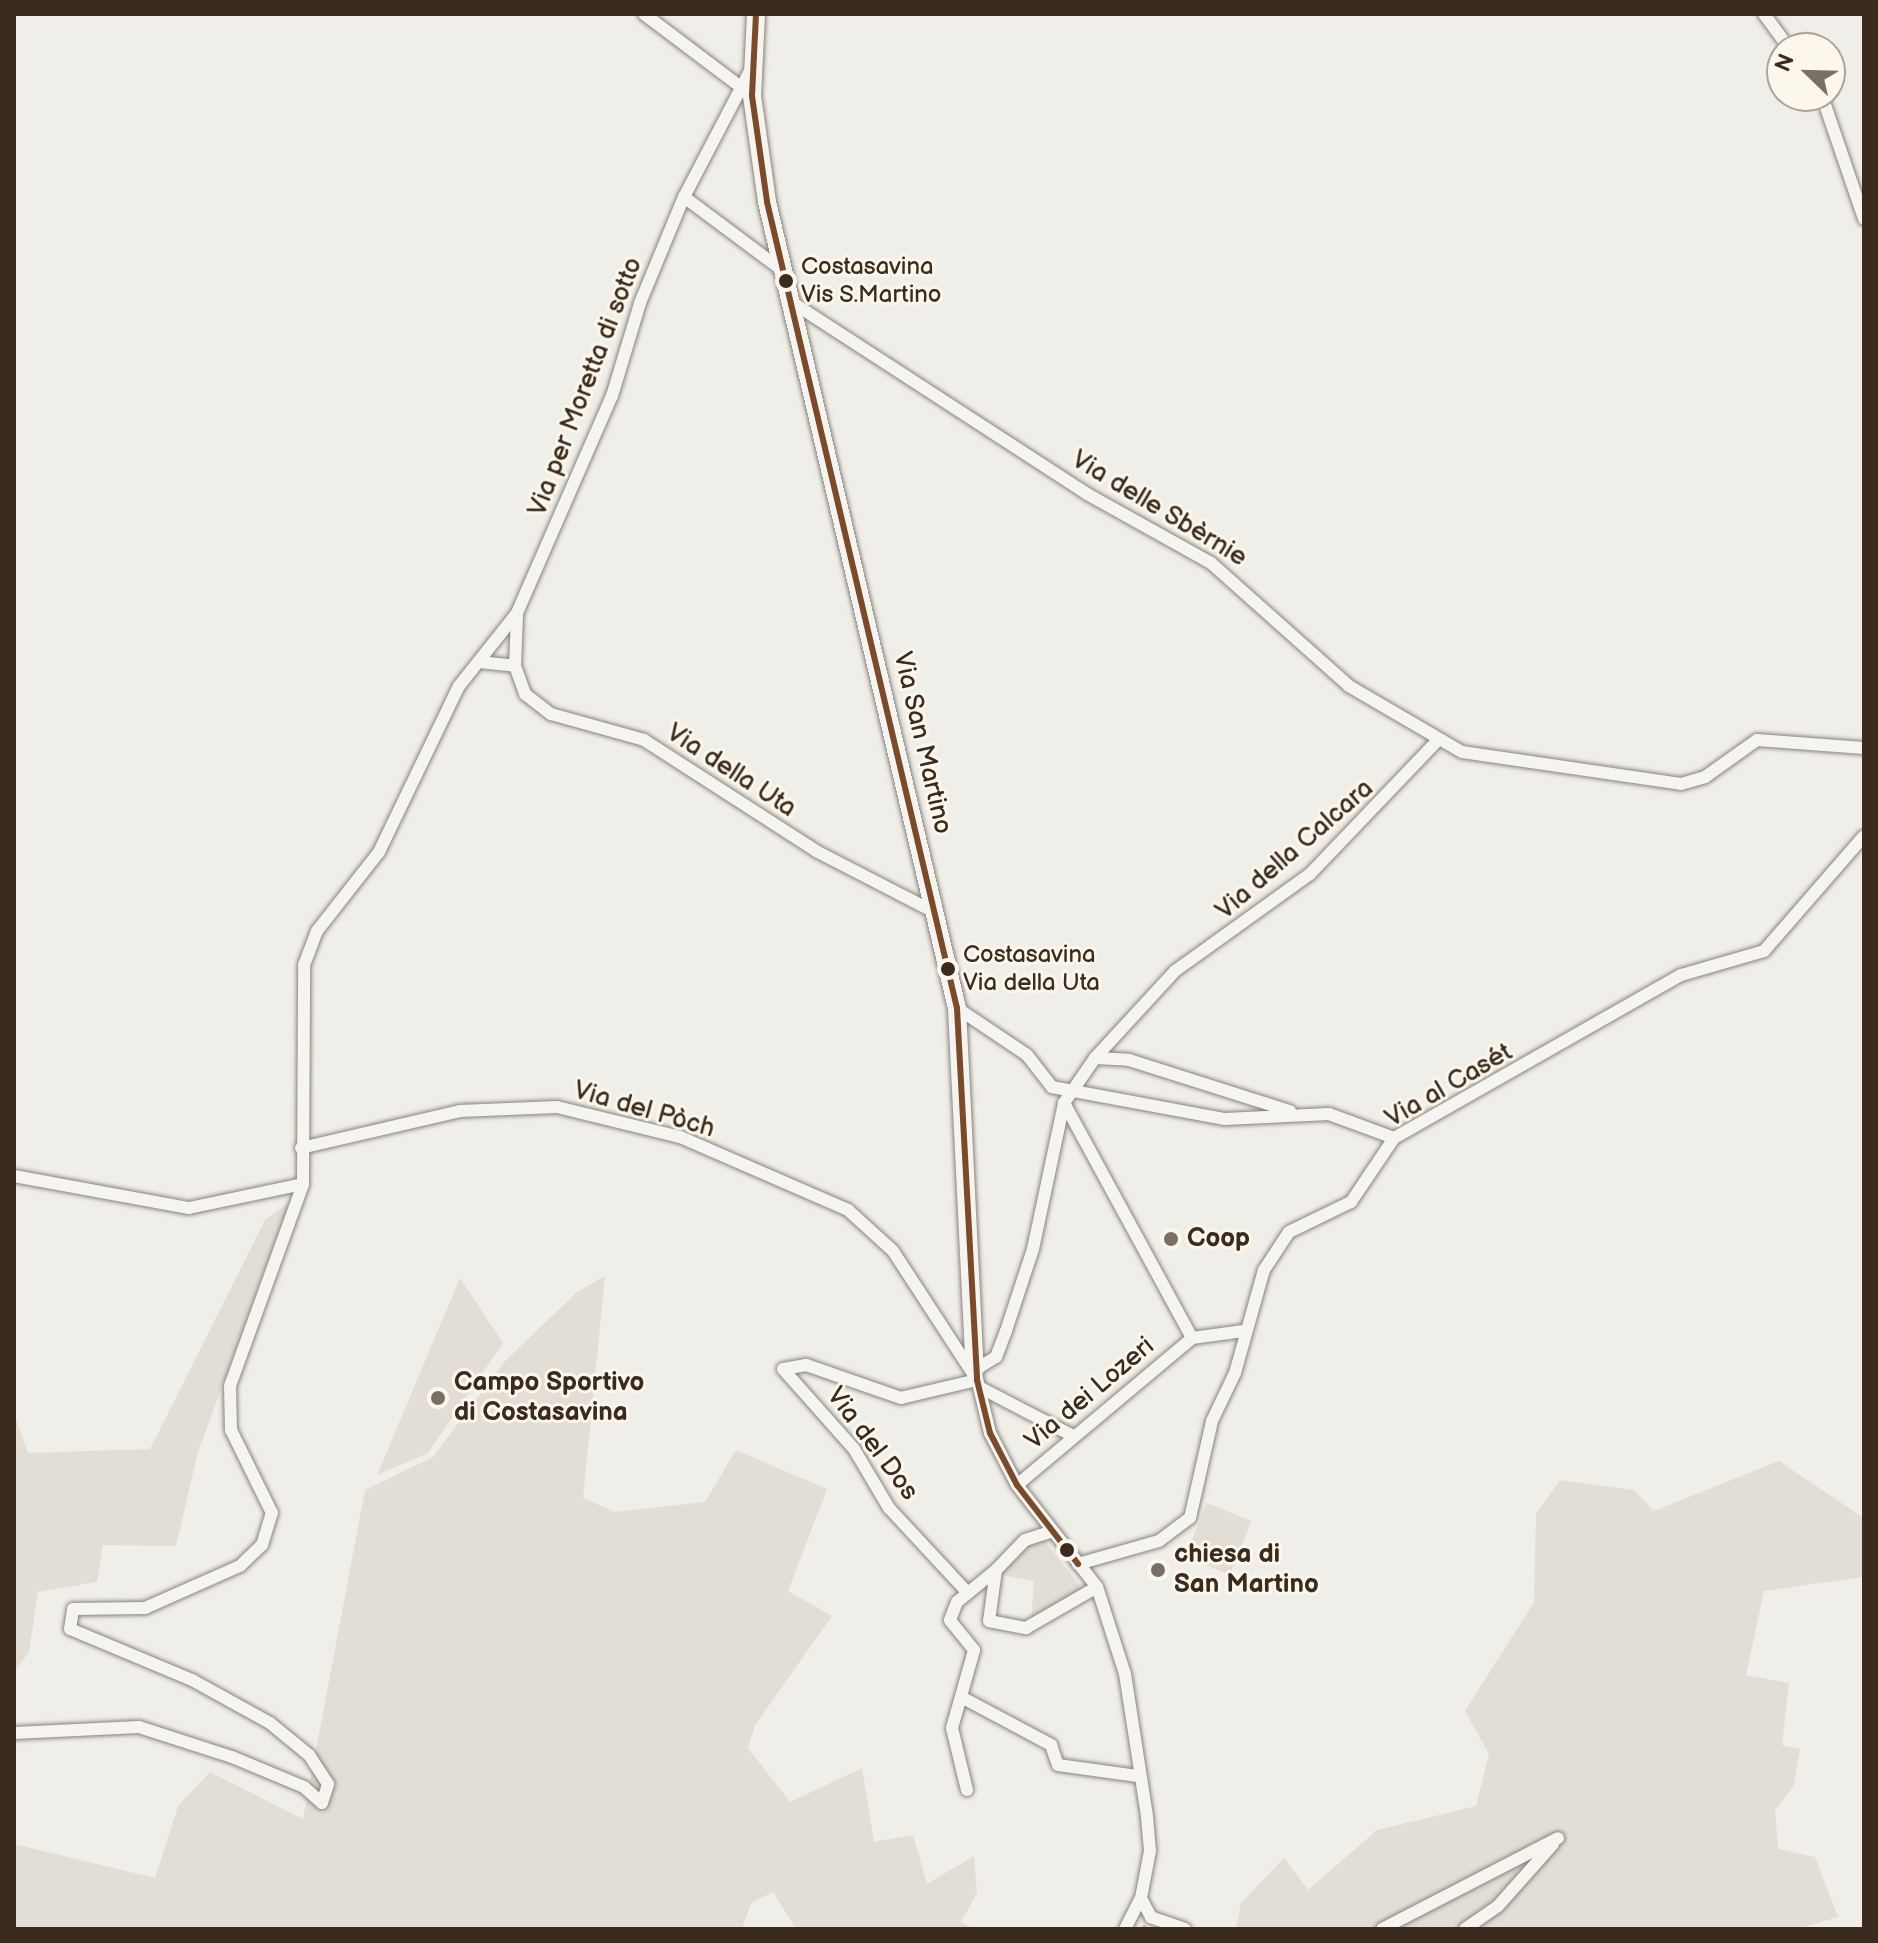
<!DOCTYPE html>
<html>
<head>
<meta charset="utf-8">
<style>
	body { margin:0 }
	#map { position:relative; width:1878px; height:1943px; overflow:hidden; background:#f0eee8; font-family:"Balsamiq Sans",sans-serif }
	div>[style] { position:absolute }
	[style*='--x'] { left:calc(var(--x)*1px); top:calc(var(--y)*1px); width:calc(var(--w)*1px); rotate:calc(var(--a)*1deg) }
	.built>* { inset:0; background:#e3ded5; transform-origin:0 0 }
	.stream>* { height:5px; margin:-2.5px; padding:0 2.5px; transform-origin:2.5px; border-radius:2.5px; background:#c2bcb1 }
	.roads { filter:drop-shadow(0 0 2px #88837e) drop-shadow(0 0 2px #88837e) }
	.street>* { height:12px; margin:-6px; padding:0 6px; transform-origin:6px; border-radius:6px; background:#f5f4f0 }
	.secondary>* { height:18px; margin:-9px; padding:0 9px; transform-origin:9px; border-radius:9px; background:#f5f4f0 }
	.bus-1>* { height:6px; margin:-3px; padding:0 3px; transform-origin:3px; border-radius:3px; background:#7a4b2a }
	.dots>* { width:22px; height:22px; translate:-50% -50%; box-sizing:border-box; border:4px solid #fbf7ec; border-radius:50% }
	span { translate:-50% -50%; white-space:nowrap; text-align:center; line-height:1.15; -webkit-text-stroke:6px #fbf7ec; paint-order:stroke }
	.bus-label { font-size:24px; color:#3b2a1e }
	.left { translate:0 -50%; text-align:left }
	.street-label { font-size:26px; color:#3b2a1e }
	.poi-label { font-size:26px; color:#3b2a1e; font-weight:700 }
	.frame { position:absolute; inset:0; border:16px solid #3b2a1e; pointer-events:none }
	.north { position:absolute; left:1766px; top:32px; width:80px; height:80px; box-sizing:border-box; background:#fbf7ec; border:2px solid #aea59a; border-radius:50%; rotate:293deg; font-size:22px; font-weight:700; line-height:32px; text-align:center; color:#3b2a1e }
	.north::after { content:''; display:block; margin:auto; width:28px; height:36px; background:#7a6f65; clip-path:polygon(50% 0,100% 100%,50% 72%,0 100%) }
</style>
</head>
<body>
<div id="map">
	<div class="built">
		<i style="clip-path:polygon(289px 1203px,198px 1452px,176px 1546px,103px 1545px,97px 1582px,38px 1592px,29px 1652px,14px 1672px,14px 1414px,28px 1453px,150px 1449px,265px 1220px)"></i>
		<i style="clip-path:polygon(605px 1276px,583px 1498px,615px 1512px,705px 1502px,736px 1450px,827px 1489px,788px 1591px,832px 1616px,755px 1725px,748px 1748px,790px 1802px,862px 1768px,874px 1842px,913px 1835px,927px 1884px,974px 1856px,977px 1893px,961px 1922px,975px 1929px,796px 1929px,773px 1892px,751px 1903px,742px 1929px,14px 1929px,14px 1844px,155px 1878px,178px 1806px,210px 1772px,303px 1819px,365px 1490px,433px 1457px,505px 1361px,577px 1292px)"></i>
		<i style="clip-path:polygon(460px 1278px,503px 1343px,428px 1453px,377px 1475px)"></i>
		<i style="clip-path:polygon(1779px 1461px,1864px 1518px,1864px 1577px,1764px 1591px,1746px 1675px,1789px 1683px,1782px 1745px,1800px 1749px,1793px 1787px,1775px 1810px,1778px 1849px,1815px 1857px,1838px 1917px,1798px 1929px,1236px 1929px,1241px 1903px,1284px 1858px,1308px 1890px,1377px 1830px,1476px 1806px,1489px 1754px,1465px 1711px,1534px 1602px,1536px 1514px,1560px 1480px,1634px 1490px,1654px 1511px)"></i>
		<i style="left:1207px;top:1503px;width:48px;height:58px;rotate:22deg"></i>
		<i style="clip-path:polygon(1040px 1535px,1085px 1592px,1031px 1621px,1034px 1581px,998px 1574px,1009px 1555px)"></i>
	</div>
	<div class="stream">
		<i style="--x:1143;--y:1929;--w:2;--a:-63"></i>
	</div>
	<div class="roads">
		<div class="street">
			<i style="--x:644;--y:14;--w:116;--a:37"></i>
			<i style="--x:1764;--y:14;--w:42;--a:53.7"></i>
			<i style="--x:1822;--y:96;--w:130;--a:71.1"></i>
			<i style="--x:684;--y:197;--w:122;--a:36.7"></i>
			<i style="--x:790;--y:301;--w:354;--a:33"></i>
			<i style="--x:1087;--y:494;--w:142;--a:29.1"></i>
			<i style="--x:1211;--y:563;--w:185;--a:41.7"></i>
			<i style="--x:1349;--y:686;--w:131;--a:30.3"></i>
			<i style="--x:1462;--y:752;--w:221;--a:8.3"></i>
			<i style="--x:1681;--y:784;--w:25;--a:-16"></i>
			<i style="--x:1705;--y:777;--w:64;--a:-35.4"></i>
			<i style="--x:1757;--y:740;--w:107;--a:4.3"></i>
			<i style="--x:517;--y:616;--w:50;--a:92.3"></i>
			<i style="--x:515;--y:666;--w:30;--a:70"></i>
			<i style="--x:525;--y:694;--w:33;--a:38"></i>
			<i style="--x:551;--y:714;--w:97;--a:15.6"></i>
			<i style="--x:644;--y:740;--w:205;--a:32.8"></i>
			<i style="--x:816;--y:851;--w:135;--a:27.3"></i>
			<i style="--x:479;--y:662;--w:36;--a:6"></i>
			<i style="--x:957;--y:1008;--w:84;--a:33.9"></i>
			<i style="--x:1027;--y:1055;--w:41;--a:52"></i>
			<i style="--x:1052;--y:1087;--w:176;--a:10.5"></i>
			<i style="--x:1225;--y:1119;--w:104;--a:-2.8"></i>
			<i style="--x:1329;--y:1114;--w:69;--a:20.3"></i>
			<i style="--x:1095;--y:1058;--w:34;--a:3"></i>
			<i style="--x:1129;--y:1060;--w:169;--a:17.6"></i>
			<i style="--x:1064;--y:1103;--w:268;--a:61.4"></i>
			<i style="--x:301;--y:1148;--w:163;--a:-13.1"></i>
			<i style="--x:460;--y:1111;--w:97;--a:-2.4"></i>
			<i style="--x:557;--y:1107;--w:127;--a:13.7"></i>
			<i style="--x:680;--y:1137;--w:183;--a:23.5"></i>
			<i style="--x:848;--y:1210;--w:61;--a:42.3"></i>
			<i style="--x:893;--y:1251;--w:154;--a:56.9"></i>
			<i style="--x:977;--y:1380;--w:78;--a:166.7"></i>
			<i style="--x:901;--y:1398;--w:101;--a:-160.8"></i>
			<i style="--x:806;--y:1365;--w:23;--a:170"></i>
			<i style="--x:783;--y:1369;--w:107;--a:48.4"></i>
			<i style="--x:854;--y:1449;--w:69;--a:59.3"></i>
			<i style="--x:889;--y:1508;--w:115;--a:47.1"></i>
			<i style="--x:14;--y:1176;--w:178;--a:10.4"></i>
			<i style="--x:189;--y:1208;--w:116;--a:-11.9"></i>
			<i style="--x:979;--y:1387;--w:106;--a:27.5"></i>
			<i style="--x:1017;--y:1485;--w:229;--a:-40"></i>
			<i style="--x:1192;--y:1338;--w:52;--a:-7.7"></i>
			<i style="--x:1050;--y:1532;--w:26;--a:162"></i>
			<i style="--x:1025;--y:1540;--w:42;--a:134"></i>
			<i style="--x:996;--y:1570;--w:51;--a:97.8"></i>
			<i style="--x:989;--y:1621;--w:38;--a:11"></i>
			<i style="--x:1026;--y:1628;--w:82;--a:-30"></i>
			<i style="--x:1078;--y:1564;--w:84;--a:-15.9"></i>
			<i style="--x:1159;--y:1541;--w:39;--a:-37"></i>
			<i style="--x:1190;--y:1518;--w:99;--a:-77.2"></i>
			<i style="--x:1212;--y:1421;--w:53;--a:-64.4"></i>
			<i style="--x:1235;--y:1373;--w:107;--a:-74.3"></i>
			<i style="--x:1264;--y:1270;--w:45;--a:-56.7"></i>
			<i style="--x:1289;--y:1232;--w:69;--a:-25.8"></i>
			<i style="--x:1351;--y:1202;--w:77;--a:-56.1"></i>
			<i style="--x:1394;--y:1138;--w:330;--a:-29.6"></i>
			<i style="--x:1681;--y:975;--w:86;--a:-16.1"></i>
			<i style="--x:1764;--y:951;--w:152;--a:-49"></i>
			<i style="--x:965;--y:1699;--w:98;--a:28.1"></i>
			<i style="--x:1051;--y:1745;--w:21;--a:71"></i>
			<i style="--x:1058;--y:1765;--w:80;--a:7.9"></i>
			<i style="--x:14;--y:1733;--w:125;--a:-2.7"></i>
			<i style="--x:139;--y:1727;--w:98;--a:17.9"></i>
			<i style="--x:232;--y:1757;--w:78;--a:22.6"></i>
			<i style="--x:304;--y:1787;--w:24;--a:42"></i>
			<i style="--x:322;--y:1803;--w:20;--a:-72"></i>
			<i style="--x:328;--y:1784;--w:35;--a:-123"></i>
			<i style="--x:309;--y:1755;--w:50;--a:-140.6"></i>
			<i style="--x:270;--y:1723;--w:89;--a:-151.1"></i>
			<i style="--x:192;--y:1680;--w:132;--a:-157.3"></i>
			<i style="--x:70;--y:1629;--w:20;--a:-81"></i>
			<i style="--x:73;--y:1609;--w:72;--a:-0.8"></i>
			<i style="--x:145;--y:1608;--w:104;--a:-23.9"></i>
			<i style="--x:240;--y:1566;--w:30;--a:-44"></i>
			<i style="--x:262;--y:1545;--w:34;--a:-73"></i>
			<i style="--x:272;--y:1513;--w:93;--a:-116.3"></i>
			<i style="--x:231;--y:1430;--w:44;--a:-91.3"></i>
			<i style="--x:230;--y:1386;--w:215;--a:-70.1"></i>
			<i style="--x:303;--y:1184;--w:219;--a:-89.7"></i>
			<i style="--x:304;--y:965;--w:36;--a:-69"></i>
			<i style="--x:317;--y:931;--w:100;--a:-51.9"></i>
			<i style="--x:379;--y:852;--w:184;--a:-64.3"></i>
			<i style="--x:459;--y:686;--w:93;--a:-51.5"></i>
			<i style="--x:517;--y:613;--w:237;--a:-66.4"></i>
			<i style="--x:612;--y:396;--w:97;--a:-73.2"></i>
			<i style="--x:640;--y:303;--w:115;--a:-67.5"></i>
			<i style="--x:684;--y:197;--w:147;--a:-62.4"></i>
			<i style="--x:967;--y:1790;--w:64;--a:-103.6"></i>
			<i style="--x:952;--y:1728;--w:81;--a:-74.2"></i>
			<i style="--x:974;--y:1650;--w:38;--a:-129"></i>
			<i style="--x:950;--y:1620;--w:19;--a:-69"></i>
			<i style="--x:957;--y:1602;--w:50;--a:-39.4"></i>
			<i style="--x:1125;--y:1929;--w:35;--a:-63"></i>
			<i style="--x:1185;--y:1929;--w:36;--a:-161"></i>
			<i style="--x:1151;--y:1917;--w:21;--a:-118"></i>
			<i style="--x:1141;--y:1898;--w:48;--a:-79.2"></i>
			<i style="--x:1150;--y:1851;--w:35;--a:-95"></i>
			<i style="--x:1147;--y:1816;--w:144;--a:-98.8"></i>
			<i style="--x:1125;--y:1674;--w:91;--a:-107.8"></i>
			<i style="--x:1097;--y:1587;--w:130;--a:-128.1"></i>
			<i style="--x:1017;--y:1485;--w:59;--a:-117.4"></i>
			<i style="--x:990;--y:1433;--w:65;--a:-103.4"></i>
			<i style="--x:975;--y:1370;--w:25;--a:-32"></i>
			<i style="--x:996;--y:1357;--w:28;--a:-69"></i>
			<i style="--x:1006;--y:1331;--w:86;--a:-71.8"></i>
			<i style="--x:1033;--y:1249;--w:149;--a:-78"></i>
			<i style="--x:1064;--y:1103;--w:55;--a:-55.4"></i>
			<i style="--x:1095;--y:1058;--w:118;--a:-47.4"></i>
			<i style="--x:1175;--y:971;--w:166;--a:-35.7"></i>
			<i style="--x:1310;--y:874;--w:185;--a:-46.3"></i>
			<i style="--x:1382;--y:1929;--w:198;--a:-27.3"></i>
			<i style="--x:1465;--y:1929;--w:40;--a:-34.9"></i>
			<i style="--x:1498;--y:1906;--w:83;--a:-48.4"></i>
		</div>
		<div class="secondary">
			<i style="--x:756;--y:14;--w:82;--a:92.8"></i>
			<i style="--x:752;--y:96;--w:107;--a:81.9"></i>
			<i style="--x:767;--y:202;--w:828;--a:76.74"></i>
			<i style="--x:957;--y:1008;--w:362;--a:87.2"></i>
		</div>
	</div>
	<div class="bus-1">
		<i style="--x:756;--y:14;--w:82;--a:92.8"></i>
		<i style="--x:752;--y:96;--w:107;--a:81.9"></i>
		<i style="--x:767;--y:202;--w:828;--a:76.74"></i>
		<i style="--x:957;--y:1008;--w:373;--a:86.9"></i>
		<i style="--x:977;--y:1380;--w:55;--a:76.2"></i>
		<i style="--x:990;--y:1433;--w:59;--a:62.6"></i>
		<i style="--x:1017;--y:1485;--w:100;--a:52.3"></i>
	</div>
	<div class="dots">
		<i style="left:786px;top:281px;background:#3b2a1e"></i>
		<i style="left:948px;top:969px;background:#3b2a1e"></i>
		<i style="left:1171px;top:1239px;background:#7a6f65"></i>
		<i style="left:438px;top:1398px;background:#7a6f65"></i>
		<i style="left:1067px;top:1550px;background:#3b2a1e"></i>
		<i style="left:1158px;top:1570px;background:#7a6f65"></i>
	</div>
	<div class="bus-label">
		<span class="left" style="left:801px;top:281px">Costasavina<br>Vis S.Martino</span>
		<span class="left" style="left:963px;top:969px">Costasavina<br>Via della Uta</span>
	</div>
	<div class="street-label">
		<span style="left:586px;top:387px;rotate:-69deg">Via per Moretta di sotto</span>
		<span style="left:1159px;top:509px;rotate:31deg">Via delle Sbèrnie</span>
		<span style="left:922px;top:743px;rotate:77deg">Via San Martino</span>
		<span style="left:731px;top:771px;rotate:33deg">Via della Uta</span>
		<span style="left:1295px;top:850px;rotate:-41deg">Via della Calcara</span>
		<span style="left:1449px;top:1086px;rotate:-30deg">Via al Casét</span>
		<span style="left:644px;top:1110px;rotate:16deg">Via del Pòch</span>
		<span style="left:1090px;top:1394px;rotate:-40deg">Via dei Lozeri</span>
		<span style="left:872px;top:1444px;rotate:53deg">Via del Dos</span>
	</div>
	<div class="poi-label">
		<span class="left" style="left:1187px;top:1239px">Coop</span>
		<span class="left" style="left:454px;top:1398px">Campo Sportivo<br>di Costasavina</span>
		<span class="left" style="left:1174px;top:1570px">chiesa di<br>San Martino</span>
	</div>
	<div class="frame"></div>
	<div class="north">N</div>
</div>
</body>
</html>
